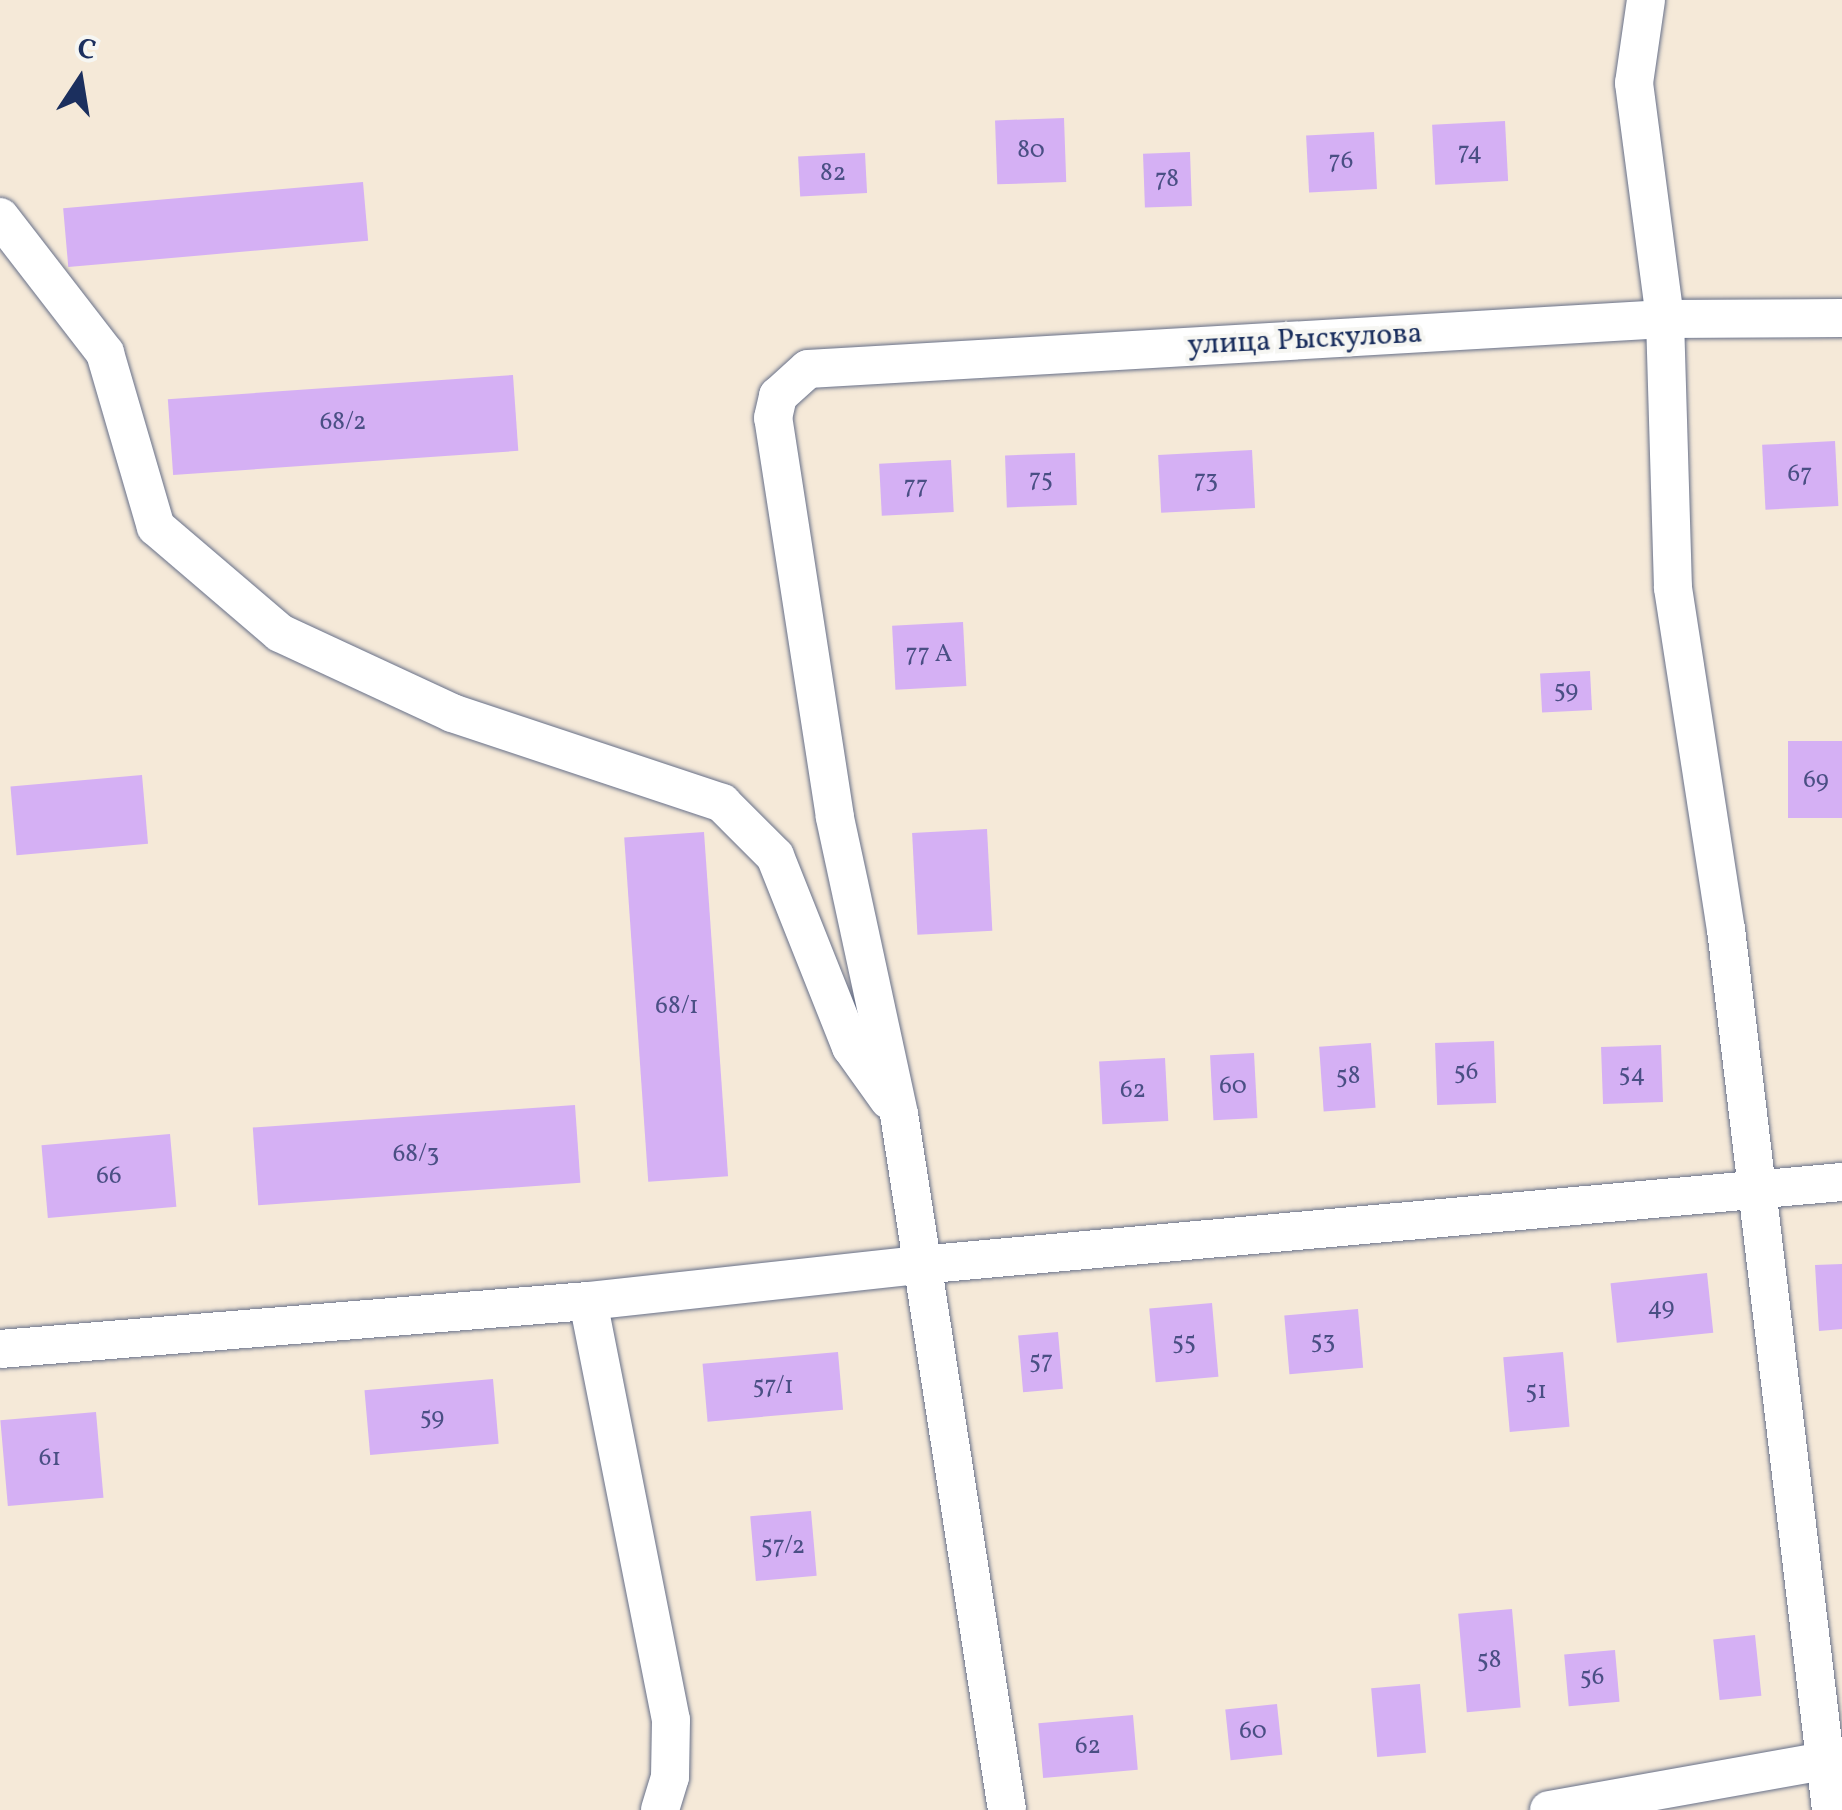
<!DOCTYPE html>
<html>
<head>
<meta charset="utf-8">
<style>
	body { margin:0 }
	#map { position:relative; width:1842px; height:1810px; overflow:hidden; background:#f5e9d8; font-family:Vollkorn,serif }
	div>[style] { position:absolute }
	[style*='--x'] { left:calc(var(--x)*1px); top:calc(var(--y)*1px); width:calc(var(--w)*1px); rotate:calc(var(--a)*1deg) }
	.building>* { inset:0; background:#d5b0f4; transform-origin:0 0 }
	.roads { filter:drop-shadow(0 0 2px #677089) drop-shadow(0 0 2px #677089) }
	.minor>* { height:38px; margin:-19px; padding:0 19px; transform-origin:19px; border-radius:19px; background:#fff }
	span { translate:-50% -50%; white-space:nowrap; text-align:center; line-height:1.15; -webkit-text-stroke:8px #f6f6f2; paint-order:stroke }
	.number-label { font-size:25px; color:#4a4f84 }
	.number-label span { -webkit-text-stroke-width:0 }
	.street-label { font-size:30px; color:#1b2f5e }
	.north { position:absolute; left:30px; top:30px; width:100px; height:100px; -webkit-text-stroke:8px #f6f6f2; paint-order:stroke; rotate:12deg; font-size:28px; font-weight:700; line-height:40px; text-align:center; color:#1b2f5e }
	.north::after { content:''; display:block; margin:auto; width:35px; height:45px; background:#1b2f5e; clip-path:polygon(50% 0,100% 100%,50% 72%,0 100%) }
</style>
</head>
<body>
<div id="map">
	<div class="building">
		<i style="left:1064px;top:118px;width:64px;height:69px;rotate:88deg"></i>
		<i style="left:1505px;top:121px;width:60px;height:73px;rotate:87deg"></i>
		<i style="left:1374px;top:132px;width:57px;height:68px;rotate:87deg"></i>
		<i style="left:1190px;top:152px;width:54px;height:47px;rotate:88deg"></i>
		<i style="left:865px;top:153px;width:40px;height:67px;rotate:87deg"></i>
		<i style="left:363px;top:182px;width:59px;height:301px;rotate:85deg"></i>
		<i style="left:513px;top:375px;width:76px;height:346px;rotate:86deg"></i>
		<i style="left:1835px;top:441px;width:65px;height:73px;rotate:87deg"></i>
		<i style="left:1252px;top:450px;width:58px;height:94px;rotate:87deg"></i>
		<i style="left:1075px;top:453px;width:52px;height:70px;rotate:88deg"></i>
		<i style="left:951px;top:460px;width:52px;height:72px;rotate:87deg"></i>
		<i style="left:963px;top:622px;width:64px;height:71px;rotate:87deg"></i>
		<i style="left:1590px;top:671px;width:39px;height:50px;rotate:87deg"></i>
		<i style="left:1842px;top:741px;width:77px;height:54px;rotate:90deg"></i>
		<i style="left:142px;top:775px;width:69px;height:132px;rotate:85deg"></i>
		<i style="left:987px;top:829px;width:102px;height:75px;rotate:87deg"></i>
		<i style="left:704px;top:832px;width:345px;height:80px;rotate:86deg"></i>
		<i style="left:1494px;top:1041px;width:62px;height:59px;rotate:88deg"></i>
		<i style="left:1371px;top:1043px;width:65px;height:52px;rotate:86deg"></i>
		<i style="left:1661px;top:1045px;width:57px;height:60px;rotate:88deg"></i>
		<i style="left:1254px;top:1053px;width:65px;height:44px;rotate:87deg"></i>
		<i style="left:1165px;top:1058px;width:63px;height:66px;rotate:87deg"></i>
		<i style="left:575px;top:1105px;width:78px;height:323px;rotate:86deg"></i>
		<i style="left:170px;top:1134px;width:73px;height:129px;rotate:85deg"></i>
		<i style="clip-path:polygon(1842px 1264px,1842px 1329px,1819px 1331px,1815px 1265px)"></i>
		<i style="left:1707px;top:1273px;width:60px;height:97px;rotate:84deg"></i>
		<i style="left:1212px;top:1303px;width:74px;height:63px;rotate:85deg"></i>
		<i style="left:1358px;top:1309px;width:59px;height:74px;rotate:85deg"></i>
		<i style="left:1058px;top:1332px;width:57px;height:40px;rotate:85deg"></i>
		<i style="left:838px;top:1352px;width:58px;height:136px;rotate:85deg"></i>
		<i style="left:1563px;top:1352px;width:75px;height:60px;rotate:85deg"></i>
		<i style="left:493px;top:1379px;width:65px;height:129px;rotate:85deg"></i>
		<i style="left:96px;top:1412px;width:86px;height:96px;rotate:85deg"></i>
		<i style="left:811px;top:1511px;width:65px;height:61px;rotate:85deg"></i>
		<i style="left:1512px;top:1609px;width:99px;height:54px;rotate:85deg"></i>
		<i style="left:1755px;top:1635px;width:61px;height:42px;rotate:84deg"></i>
		<i style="left:1615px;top:1650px;width:52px;height:51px;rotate:85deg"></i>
		<i style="left:1420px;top:1684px;width:69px;height:49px;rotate:85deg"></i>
		<i style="left:1277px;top:1704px;width:51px;height:52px;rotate:84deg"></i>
		<i style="left:1133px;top:1715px;width:55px;height:95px;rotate:85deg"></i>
	</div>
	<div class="roads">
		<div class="minor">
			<i style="--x:1646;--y:0;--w:84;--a:98.2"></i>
			<i style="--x:1634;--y:83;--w:238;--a:82.5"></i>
			<i style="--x:1665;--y:319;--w:269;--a:88.3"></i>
			<i style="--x:1673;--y:588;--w:345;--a:81.2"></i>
			<i style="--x:1726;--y:929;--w:887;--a:83.2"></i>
			<i style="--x:0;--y:217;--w:172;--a:52.3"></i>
			<i style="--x:105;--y:353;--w:181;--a:73.7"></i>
			<i style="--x:156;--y:527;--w:163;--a:40.5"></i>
			<i style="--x:280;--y:633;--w:190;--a:24.9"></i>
			<i style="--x:452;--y:713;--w:285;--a:18.4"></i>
			<i style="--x:722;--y:803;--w:75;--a:45"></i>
			<i style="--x:775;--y:856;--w:206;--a:68.3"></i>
			<i style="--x:851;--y:1047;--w:65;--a:54.4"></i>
			<i style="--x:588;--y:1301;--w:427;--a:78.8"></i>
			<i style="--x:671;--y:1720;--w:57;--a:91"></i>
			<i style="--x:670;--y:1777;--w:34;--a:107"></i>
			<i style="--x:0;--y:1349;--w:590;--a:-4.67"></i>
			<i style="--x:588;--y:1301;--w:333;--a:-6.2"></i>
			<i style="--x:919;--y:1265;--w:927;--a:-5.14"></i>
			<i style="--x:1007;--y:1810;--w:704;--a:-98.82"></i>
			<i style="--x:899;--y:1114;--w:304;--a:-102.2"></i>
			<i style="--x:835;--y:817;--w:404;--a:-98.8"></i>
			<i style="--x:773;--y:418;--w:23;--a:-77"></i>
			<i style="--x:778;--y:396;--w:40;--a:-42"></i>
			<i style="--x:808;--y:369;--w:858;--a:-3.34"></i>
			<i style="--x:1665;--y:319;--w:177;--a:-0.3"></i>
			<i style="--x:1549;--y:1810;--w:298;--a:-10.1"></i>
		</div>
	</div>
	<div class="number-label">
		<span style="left:1031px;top:151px">80</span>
		<span style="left:1470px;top:153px">74</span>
		<span style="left:1341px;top:162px">76</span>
		<span style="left:833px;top:174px">82</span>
		<span style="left:1167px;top:180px">78</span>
		<span style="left:343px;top:423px">68/2</span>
		<span style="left:1800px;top:475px">67</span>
		<span style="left:1041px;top:480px">75</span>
		<span style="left:1206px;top:481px">73</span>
		<span style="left:916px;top:487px">77</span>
		<span style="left:929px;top:655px">77 А</span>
		<span style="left:1566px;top:691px">59</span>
		<span style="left:1816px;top:781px">69</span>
		<span style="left:677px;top:1007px">68/1</span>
		<span style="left:1466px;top:1073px">56</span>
		<span style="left:1632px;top:1075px">54</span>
		<span style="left:1348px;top:1077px">58</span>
		<span style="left:1233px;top:1087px">60</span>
		<span style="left:1133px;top:1091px">62</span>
		<span style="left:416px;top:1155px">68/3</span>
		<span style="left:109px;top:1177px">66</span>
		<span style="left:1661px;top:1308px">49</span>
		<span style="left:1323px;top:1342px">53</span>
		<span style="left:1184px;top:1343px">55</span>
		<span style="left:1041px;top:1362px">57</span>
		<span style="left:773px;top:1387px">57/1</span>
		<span style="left:1536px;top:1392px">51</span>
		<span style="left:432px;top:1418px">59</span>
		<span style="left:50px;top:1459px">61</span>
		<span style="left:783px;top:1547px">57/2</span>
		<span style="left:1489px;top:1661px">58</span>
		<span style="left:1592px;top:1678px">56</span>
		<span style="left:1253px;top:1732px">60</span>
		<span style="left:1088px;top:1747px">62</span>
	</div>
	<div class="street-label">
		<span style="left:1305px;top:340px;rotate:-3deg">улица Рыскулова</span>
	</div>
	<div class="north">С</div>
</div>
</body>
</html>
